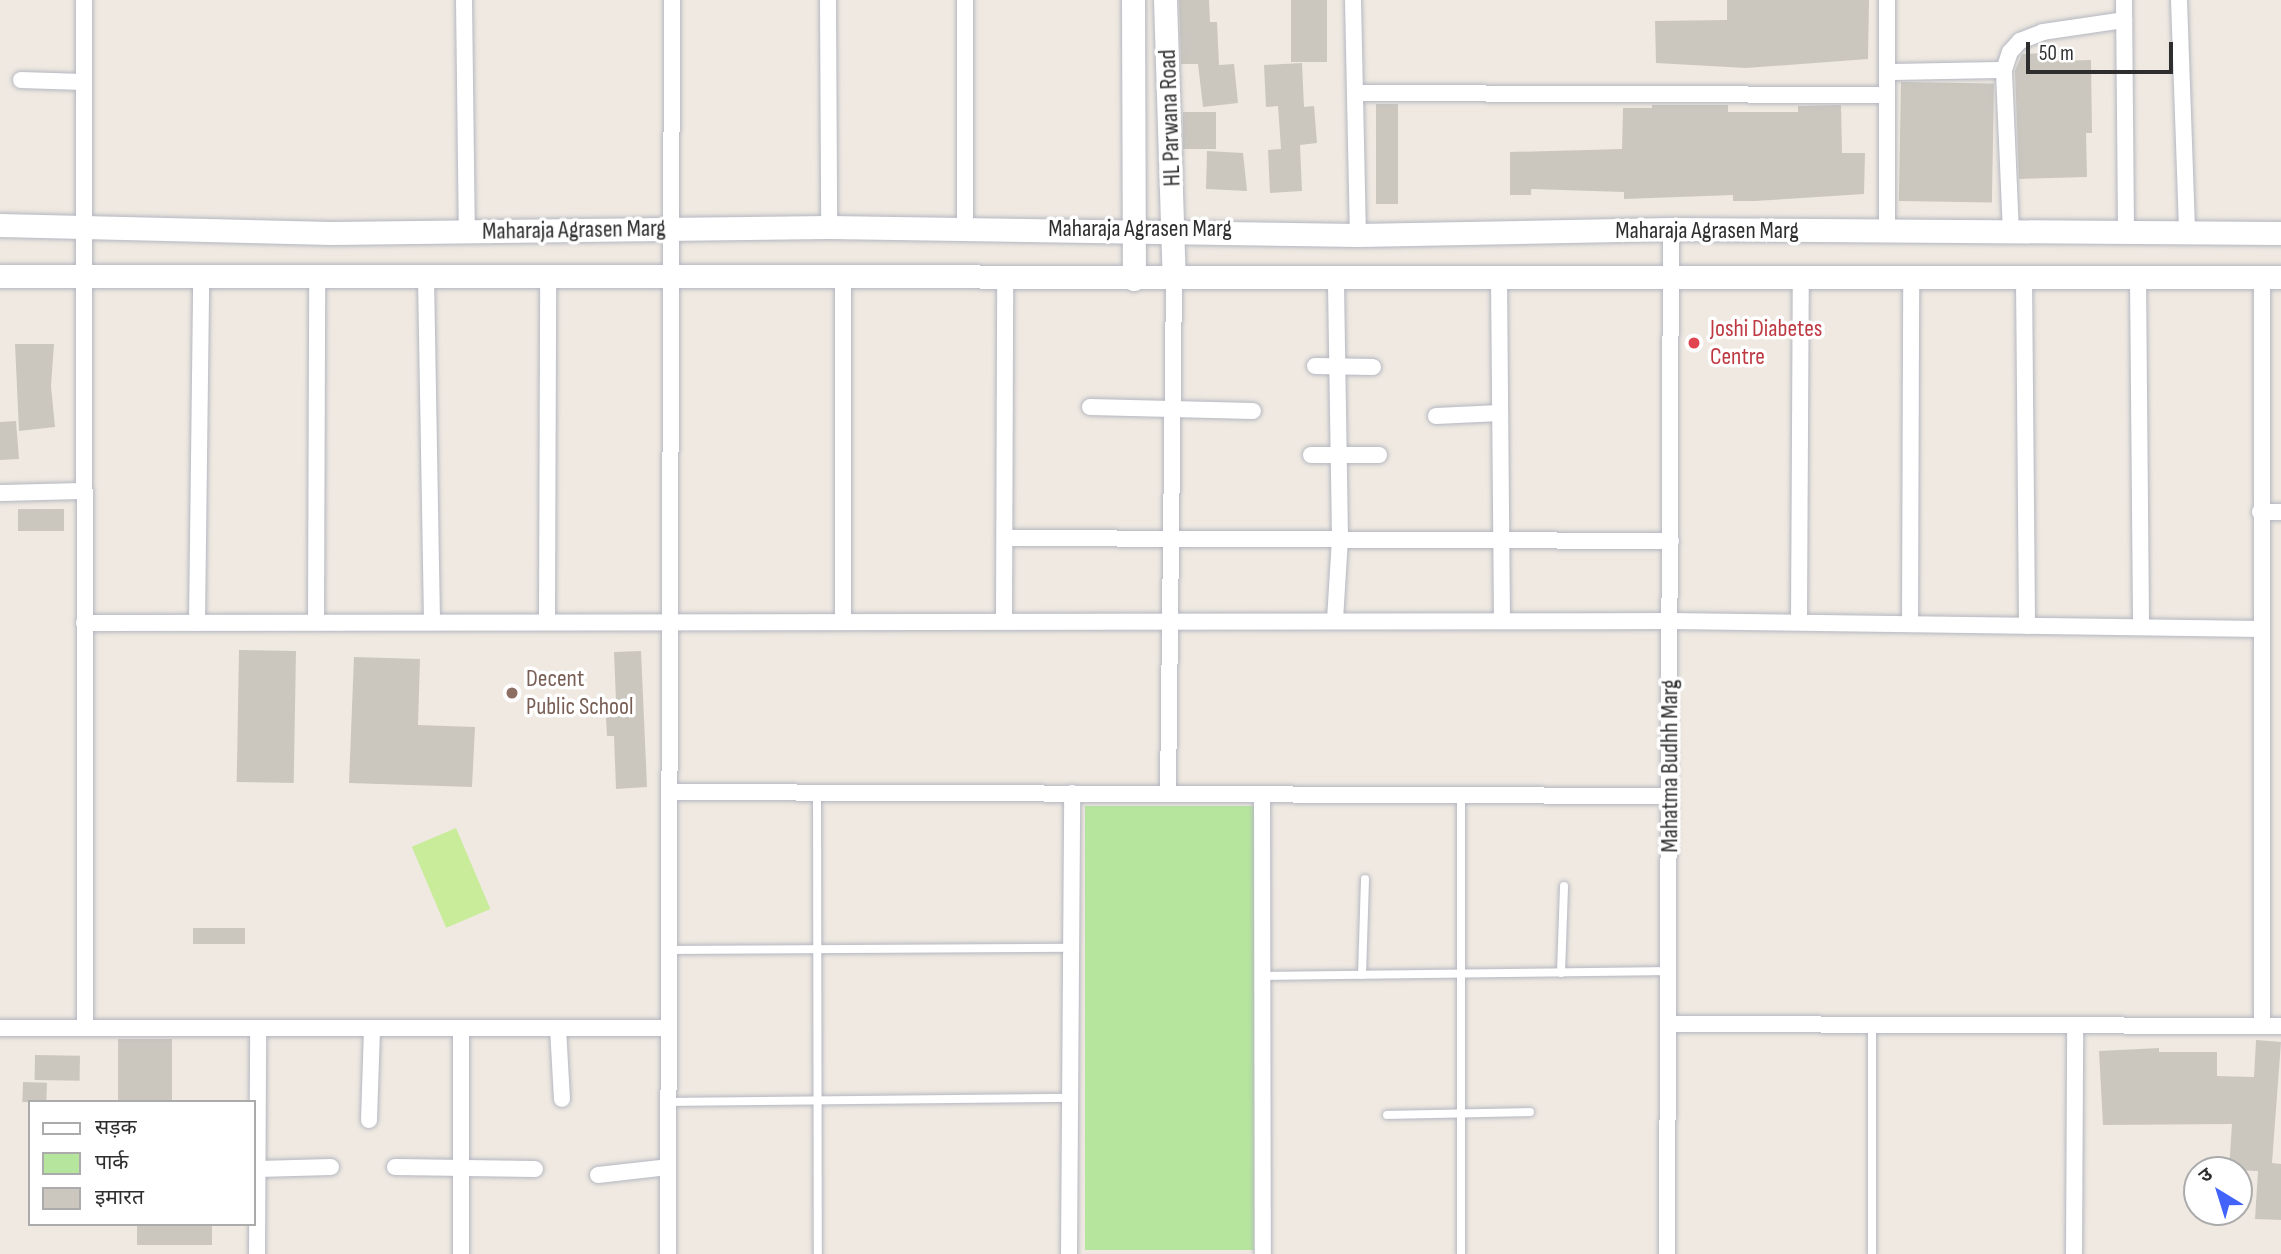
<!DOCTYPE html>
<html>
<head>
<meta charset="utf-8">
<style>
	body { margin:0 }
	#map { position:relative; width:2281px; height:1254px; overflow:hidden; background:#efe9e1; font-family:"Sofia Sans Condensed","Noto Sans Devanagari",sans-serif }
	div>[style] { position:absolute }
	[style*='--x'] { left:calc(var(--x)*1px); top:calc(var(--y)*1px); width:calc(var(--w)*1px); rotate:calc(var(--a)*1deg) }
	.green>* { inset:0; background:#b6e59e; transform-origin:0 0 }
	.pitch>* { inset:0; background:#c9ec9a; transform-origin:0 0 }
	.building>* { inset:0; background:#cbc7bf; transform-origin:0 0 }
	.roads { filter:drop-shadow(0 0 2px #b4b7c1) drop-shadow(0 0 2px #b4b7c1) }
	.lane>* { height:8px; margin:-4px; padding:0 4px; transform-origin:4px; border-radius:4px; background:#fff }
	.street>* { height:16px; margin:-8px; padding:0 8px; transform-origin:8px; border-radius:8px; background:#fff }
	.secondary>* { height:23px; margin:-11.5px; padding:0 11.5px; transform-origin:11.5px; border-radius:11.5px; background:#fff }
	.dots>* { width:19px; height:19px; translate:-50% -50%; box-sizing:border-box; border:4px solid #fff; border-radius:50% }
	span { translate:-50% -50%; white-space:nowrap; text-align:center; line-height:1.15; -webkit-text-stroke:7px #fff; paint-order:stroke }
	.street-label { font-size:24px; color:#2e2e2e }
	.health-label { font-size:24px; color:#be3a42 }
	.left { translate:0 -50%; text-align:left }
	.education-label { font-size:24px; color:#785e54 }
	.legend { position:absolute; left:28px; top:1100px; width:228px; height:126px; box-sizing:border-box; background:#fff; border:2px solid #ababab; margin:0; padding:9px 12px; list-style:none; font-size:21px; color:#2e2e2e }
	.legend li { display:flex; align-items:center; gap:14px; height:35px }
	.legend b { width:35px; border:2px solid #ababab }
	.north { position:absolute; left:2183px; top:1156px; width:70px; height:70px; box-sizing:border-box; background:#fff; border:2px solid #ababab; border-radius:50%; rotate:322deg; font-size:19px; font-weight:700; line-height:28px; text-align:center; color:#2e2e2e }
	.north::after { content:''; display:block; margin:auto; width:24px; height:32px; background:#4264fb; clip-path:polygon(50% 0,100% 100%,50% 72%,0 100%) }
	.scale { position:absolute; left:2026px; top:42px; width:147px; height:32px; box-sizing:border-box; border:4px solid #2e2e2e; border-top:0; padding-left:9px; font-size:21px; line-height:24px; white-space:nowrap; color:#2e2e2e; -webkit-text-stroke:5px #fff; paint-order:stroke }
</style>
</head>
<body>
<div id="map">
	<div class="green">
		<i style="left:1085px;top:806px;width:169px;height:444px"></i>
	</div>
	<div class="pitch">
		<i style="left:456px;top:828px;width:88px;height:48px;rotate:67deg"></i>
	</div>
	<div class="building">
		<i style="clip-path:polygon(1179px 0,1209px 0,1210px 22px,1217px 22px,1219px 65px,1234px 64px,1238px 103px,1203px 107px,1198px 64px,1181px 64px)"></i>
		<i style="left:1291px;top:0;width:36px;height:62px"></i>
		<i style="clip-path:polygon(1727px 0,1869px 0,1868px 59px,1746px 68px,1656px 63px,1655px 21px,1727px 20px)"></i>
		<i style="clip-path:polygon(2048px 53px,2049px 61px,2091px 60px,2092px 133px,2086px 133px,2087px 177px,2019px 179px,2015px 71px,2022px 54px)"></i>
		<i style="clip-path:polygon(1302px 63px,1304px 107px,1314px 106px,1317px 143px,1300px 145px,1302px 191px,1270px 193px,1268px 150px,1281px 149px,1278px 106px,1266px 107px,1264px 65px)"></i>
		<i style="left:1901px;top:82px;width:93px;height:119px;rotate:1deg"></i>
		<i style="left:1376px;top:104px;width:22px;height:100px"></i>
		<i style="clip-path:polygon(1652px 105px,1728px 105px,1728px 112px,1798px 112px,1798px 106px,1841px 105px,1842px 153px,1865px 153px,1864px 194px,1755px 201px,1733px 201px,1733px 195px,1624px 199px,1624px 192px,1531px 189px,1531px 195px,1510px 195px,1510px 152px,1622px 149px,1623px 108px,1652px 108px)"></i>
		<i style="left:1183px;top:112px;width:33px;height:37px"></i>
		<i style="clip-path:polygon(1207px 151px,1243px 153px,1247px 191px,1206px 189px)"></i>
		<i style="clip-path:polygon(15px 344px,54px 344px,51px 386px,55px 427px,19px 431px)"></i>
		<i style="clip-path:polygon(16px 421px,19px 459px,0 460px,0 422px)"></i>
		<i style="left:18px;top:509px;width:46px;height:22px"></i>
		<i style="left:239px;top:650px;width:57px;height:132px;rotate:1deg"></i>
		<i style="clip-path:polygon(641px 651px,647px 787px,616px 789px,614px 736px,607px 736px,605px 702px,616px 701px,614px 652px)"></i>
		<i style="clip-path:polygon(354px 657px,420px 659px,418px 725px,475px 727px,472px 787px,349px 783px)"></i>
		<i style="left:193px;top:928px;width:52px;height:16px"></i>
		<i style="left:118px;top:1039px;width:54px;height:63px"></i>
		<i style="clip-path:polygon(2256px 1040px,2281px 1042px,2272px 1163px,2281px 1164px,2281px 1220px,2255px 1219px,2258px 1171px,2229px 1170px,2232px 1124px,2103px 1125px,2099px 1051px,2159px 1048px,2159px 1052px,2217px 1052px,2217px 1076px,2254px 1077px)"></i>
		<i style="left:35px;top:1055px;width:45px;height:25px;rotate:1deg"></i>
		<i style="left:23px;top:1082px;width:24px;height:20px;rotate:2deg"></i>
		<i style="left:137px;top:1224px;width:75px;height:21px"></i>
	</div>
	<div class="roads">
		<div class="lane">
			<i style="--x:817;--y:792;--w:462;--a:89.9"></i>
			<i style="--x:668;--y:950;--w:403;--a:-0.3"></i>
			<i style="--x:1561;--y:973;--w:87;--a:-88"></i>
			<i style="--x:1362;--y:975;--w:96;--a:-88.2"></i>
			<i style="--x:1263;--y:976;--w:406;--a:-0.7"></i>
			<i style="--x:1872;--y:1025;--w:229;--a:90"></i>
			<i style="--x:668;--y:1102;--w:402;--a:-0.6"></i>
			<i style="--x:1387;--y:1115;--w:143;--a:-1.2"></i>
			<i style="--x:1461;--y:1254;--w:459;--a:-90"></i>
		</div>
		<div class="street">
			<i style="--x:84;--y:0;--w:1028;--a:89.94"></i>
			<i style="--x:464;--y:0;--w:231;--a:89.3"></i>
			<i style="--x:828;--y:0;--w:227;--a:89.7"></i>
			<i style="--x:965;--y:0;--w:227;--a:90"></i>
			<i style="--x:1353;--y:0;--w:235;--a:88.8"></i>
			<i style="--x:1887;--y:0;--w:233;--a:90"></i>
			<i style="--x:2124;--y:0;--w:233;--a:89.5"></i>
			<i style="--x:2179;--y:0;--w:233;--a:88"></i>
			<i style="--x:1887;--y:72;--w:117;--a:-1"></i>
			<i style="--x:21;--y:80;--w:62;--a:1.8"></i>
			<i style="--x:1355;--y:93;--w:532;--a:0.22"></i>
			<i style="--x:2011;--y:233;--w:163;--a:-92.5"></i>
			<i style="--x:2004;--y:70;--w:19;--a:-72"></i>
			<i style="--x:2010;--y:52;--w:15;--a:-48"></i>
			<i style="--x:2020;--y:41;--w:25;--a:-21"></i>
			<i style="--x:2043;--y:32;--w:82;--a:-8.4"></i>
			<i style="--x:426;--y:277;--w:344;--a:89"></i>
			<i style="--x:2024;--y:277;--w:349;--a:89.5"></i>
			<i style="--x:2138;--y:277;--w:350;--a:89.5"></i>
			<i style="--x:843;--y:278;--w:342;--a:90"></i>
			<i style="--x:1499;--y:278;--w:342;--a:89.5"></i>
			<i style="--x:1315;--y:366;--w:58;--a:1"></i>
			<i style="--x:1090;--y:407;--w:163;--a:1.4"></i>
			<i style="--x:1436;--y:416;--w:64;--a:-2.7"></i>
			<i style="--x:1311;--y:455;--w:68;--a:0"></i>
			<i style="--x:0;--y:493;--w:83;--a:-1.4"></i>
			<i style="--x:2260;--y:512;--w:21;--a:0"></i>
			<i style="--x:1005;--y:538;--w:666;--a:0.26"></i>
			<i style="--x:547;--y:620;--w:343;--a:-89.8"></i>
			<i style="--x:1004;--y:620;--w:342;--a:-89.8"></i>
			<i style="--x:1335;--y:620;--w:82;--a:-86.5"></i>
			<i style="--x:1340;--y:538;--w:260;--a:-90.9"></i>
			<i style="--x:316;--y:622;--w:346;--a:-89.8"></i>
			<i style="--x:1799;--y:622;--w:344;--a:-89.7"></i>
			<i style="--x:84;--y:623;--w:1586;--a:-0.07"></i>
			<i style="--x:1670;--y:621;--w:592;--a:0.77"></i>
			<i style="--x:197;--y:623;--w:347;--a:-89.3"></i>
			<i style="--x:1910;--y:624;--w:346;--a:-89.8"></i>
			<i style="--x:669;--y:792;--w:1000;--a:0.23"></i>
			<i style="--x:1168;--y:794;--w:515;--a:-89.33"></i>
			<i style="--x:1262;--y:794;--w:460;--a:89.9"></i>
			<i style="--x:1668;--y:1024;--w:613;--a:0.19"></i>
			<i style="--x:2262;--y:1026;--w:749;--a:-90"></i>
			<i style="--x:0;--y:1028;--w:668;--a:0"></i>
			<i style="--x:558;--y:1028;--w:71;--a:86.8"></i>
			<i style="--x:369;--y:1120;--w:92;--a:-88.1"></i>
			<i style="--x:395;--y:1167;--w:140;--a:0.8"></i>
			<i style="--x:258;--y:1169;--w:73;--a:-1.6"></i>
			<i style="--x:598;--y:1175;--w:70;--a:-6.5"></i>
			<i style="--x:257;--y:1254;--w:226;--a:-89.7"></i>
			<i style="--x:461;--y:1254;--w:226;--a:-90"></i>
			<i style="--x:668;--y:1254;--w:1254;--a:-89.82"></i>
			<i style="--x:1069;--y:1254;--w:461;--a:-89.6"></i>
			<i style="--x:1667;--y:1254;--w:1025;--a:-89.78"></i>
			<i style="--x:2074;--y:1254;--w:229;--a:-89.7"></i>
		</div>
		<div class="secondary">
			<i style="--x:1133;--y:0;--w:279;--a:89.8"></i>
			<i style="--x:1165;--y:0;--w:279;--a:88.2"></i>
			<i style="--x:0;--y:225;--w:331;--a:1.4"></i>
			<i style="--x:331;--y:233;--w:498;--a:-0.7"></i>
			<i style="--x:829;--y:227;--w:529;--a:0.87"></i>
			<i style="--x:1358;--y:235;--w:313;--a:-1.1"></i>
			<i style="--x:1671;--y:229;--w:610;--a:0.38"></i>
			<i style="--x:0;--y:276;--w:2281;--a:0.03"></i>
		</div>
	</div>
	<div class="dots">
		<i style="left:1694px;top:343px;background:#e0444e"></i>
		<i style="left:512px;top:693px;background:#8d6e63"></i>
	</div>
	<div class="street-label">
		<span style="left:1170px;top:118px;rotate:-92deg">HL Parwana Road</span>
		<span style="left:1140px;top:229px">Maharaja Agrasen Marg</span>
		<span style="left:574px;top:230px;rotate:-1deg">Maharaja Agrasen Marg</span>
		<span style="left:1707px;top:231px">Maharaja Agrasen Marg</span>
		<span style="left:1670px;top:766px;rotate:-90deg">Mahatma Budhh Marg</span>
	</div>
	<div class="health-label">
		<span class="left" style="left:1710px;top:343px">Joshi Diabetes<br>Centre</span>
	</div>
	<div class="education-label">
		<span class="left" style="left:526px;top:693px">Decent<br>Public School</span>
	</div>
	<ul class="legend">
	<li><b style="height:9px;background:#fff"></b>सड़क</li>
	<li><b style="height:19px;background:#b6e59e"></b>पार्क</li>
	<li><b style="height:19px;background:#cbc7bf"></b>इमारत</li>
	</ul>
	<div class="north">उ</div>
	<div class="scale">50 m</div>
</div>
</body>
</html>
